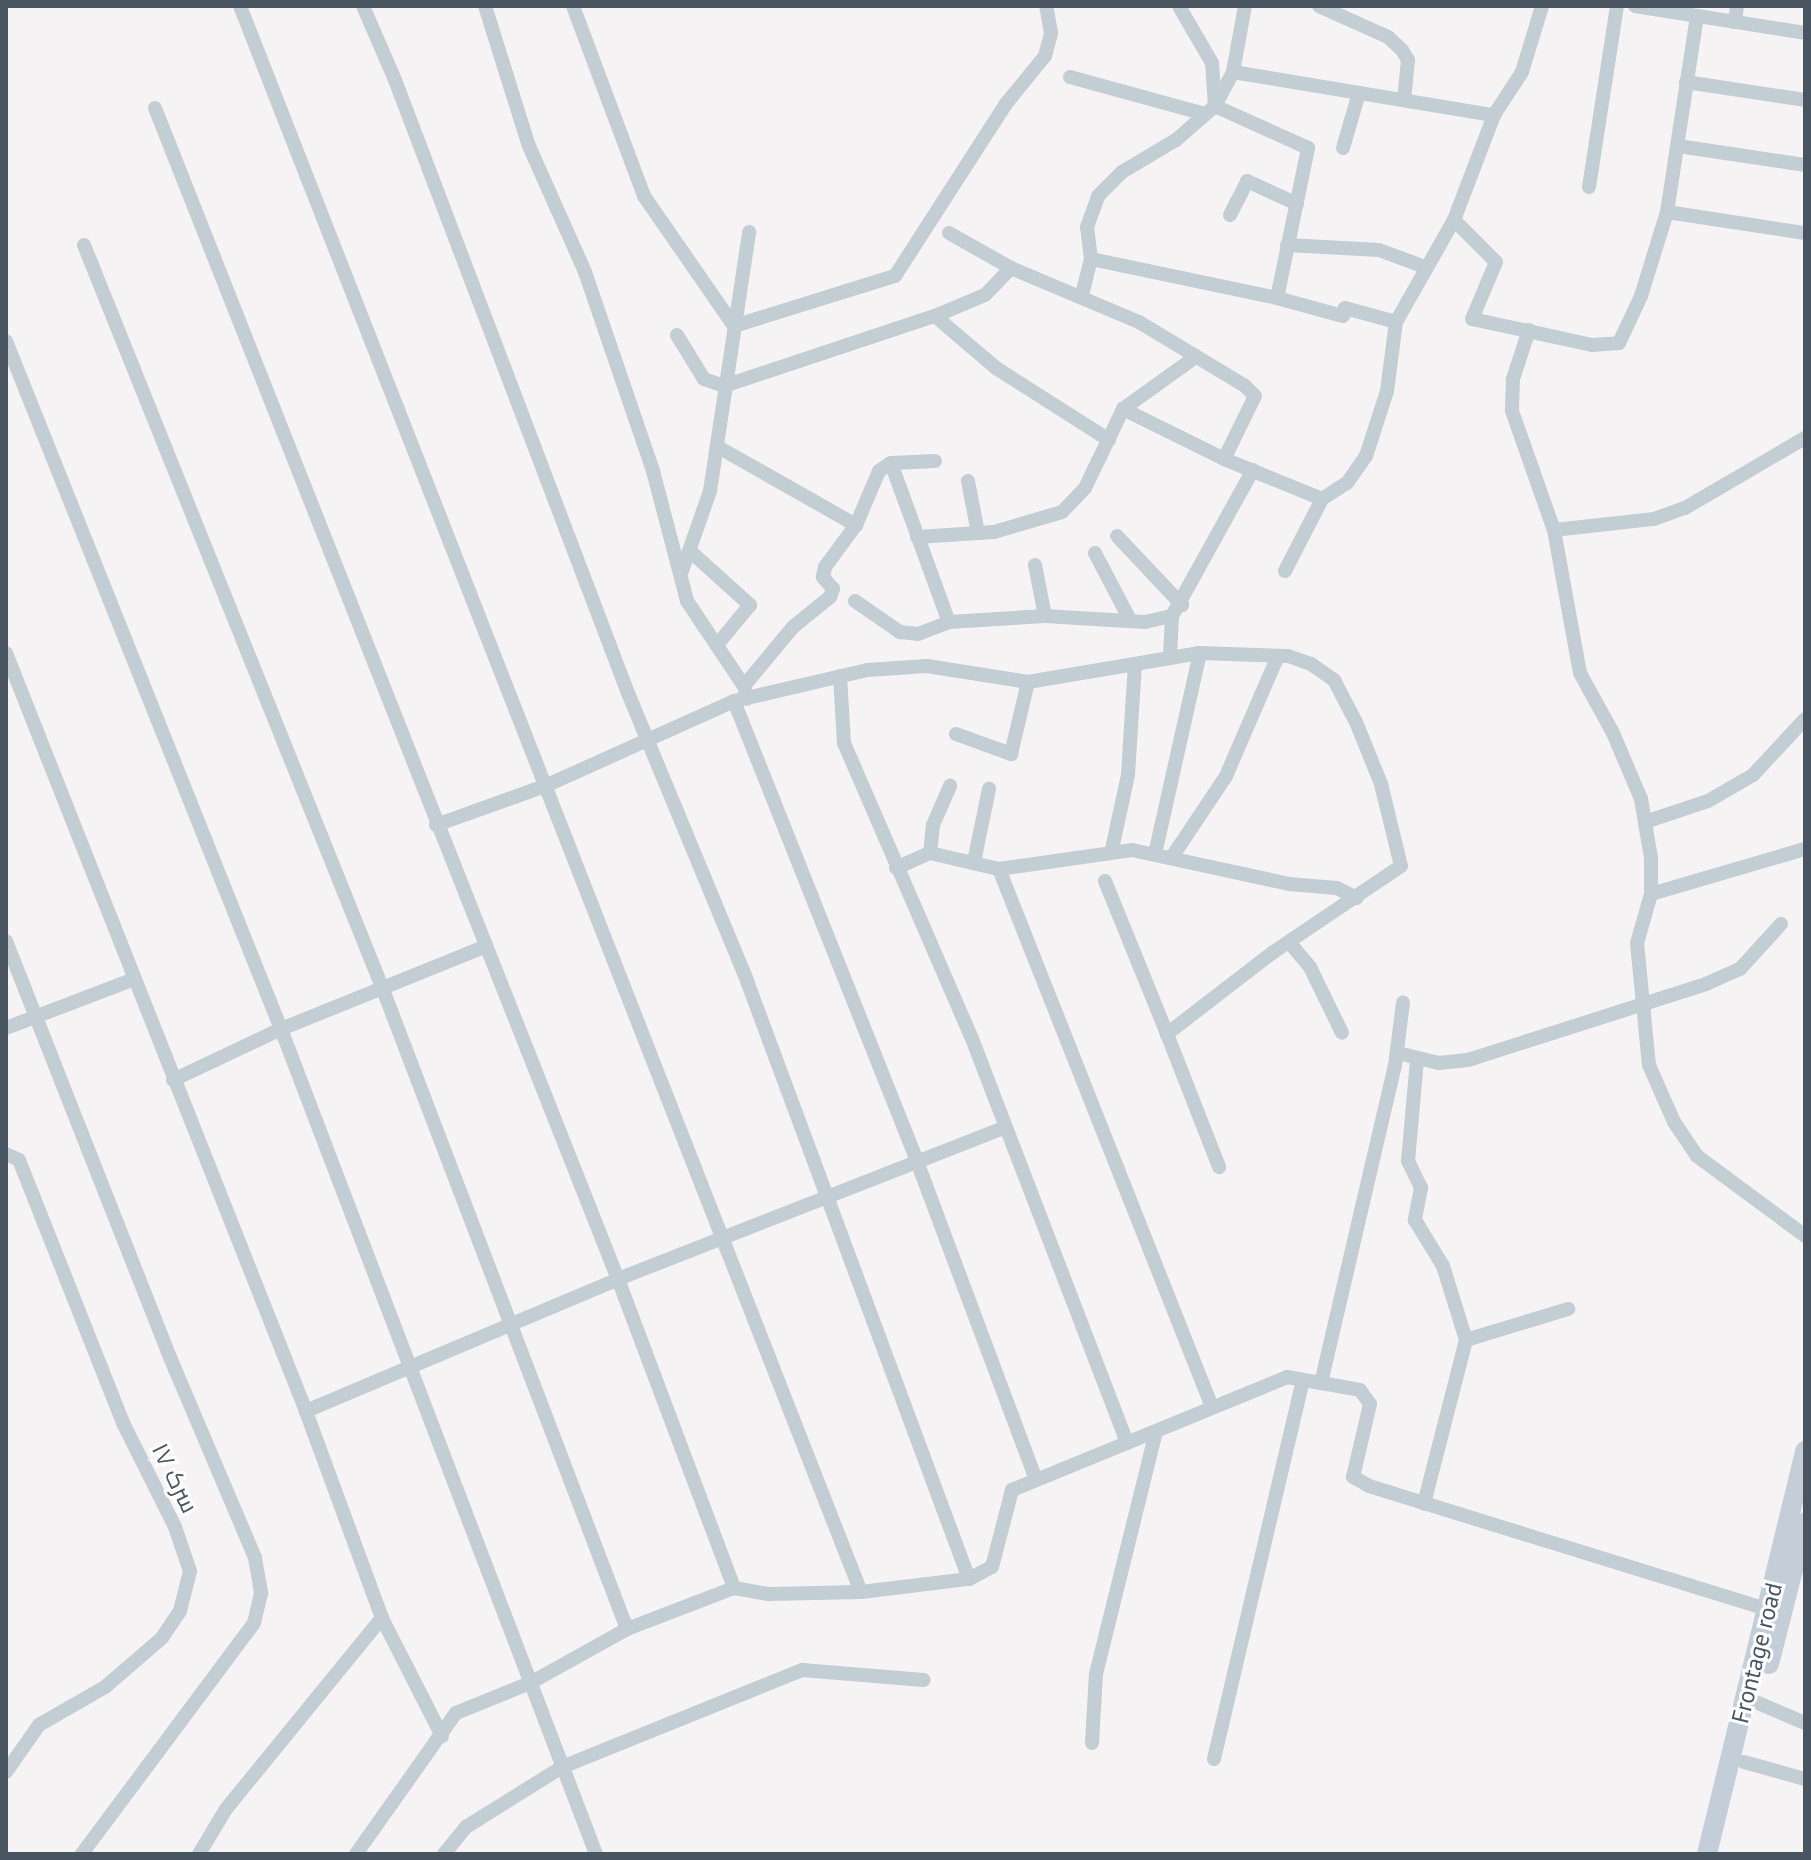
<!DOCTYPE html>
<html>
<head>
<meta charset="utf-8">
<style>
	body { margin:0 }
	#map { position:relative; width:1811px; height:1860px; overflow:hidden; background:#f5f3f3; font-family:"PT Sans",Cairo,sans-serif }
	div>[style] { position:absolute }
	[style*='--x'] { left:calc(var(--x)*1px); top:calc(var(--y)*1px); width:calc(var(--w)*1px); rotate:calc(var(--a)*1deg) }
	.minor>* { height:14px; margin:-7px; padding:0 7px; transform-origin:7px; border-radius:7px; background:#c3cdd4 }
	.secondary>* { height:20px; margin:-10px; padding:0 10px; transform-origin:10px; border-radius:10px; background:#c3ced9 }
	span { translate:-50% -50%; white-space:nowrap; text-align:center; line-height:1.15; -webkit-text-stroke:6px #fff; paint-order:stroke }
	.street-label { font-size:24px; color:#495661 }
	.frame { position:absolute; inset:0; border:8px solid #495661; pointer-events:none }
</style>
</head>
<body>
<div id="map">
	<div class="minor">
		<i style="--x:240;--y:6;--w:1703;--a:68.62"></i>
		<i style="--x:363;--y:6;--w:81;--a:66.6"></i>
		<i style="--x:395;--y:80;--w:656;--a:69.19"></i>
		<i style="--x:628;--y:693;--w:312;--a:67.5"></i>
		<i style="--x:747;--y:981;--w:638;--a:69.63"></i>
		<i style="--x:485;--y:6;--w:147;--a:72.6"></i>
		<i style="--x:529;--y:146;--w:138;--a:66"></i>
		<i style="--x:585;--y:272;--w:210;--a:71.1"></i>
		<i style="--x:653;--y:471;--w:134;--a:75.3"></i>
		<i style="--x:687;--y:601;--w:102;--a:56.2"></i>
		<i style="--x:744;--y:686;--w:13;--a:77"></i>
		<i style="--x:573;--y:6;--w:203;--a:69.5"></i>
		<i style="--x:644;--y:196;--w:158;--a:55.3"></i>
		<i style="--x:734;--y:326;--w:169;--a:-17.3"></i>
		<i style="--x:895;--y:276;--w:203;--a:-57.2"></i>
		<i style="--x:1005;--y:105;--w:63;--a:-50.8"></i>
		<i style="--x:1045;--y:56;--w:24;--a:-75"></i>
		<i style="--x:1051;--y:33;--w:27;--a:-100"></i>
		<i style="--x:1319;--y:6;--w:76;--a:24.2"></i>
		<i style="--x:1388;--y:37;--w:19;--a:43"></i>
		<i style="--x:1402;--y:50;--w:12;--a:59"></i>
		<i style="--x:1408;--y:60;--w:40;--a:95.7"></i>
		<i style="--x:1635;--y:6;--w:172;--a:9"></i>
		<i style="--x:1735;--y:22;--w:16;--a:-83"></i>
		<i style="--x:1233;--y:72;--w:265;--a:9.4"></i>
		<i style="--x:1070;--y:77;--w:140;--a:15.3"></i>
		<i style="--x:1686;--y:82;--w:120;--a:8.6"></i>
		<i style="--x:155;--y:108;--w:1259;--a:68.43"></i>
		<i style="--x:618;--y:1279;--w:330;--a:69.4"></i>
		<i style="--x:1678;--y:146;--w:128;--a:8.5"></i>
		<i style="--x:1343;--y:148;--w:57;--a:-73.8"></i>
		<i style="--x:1589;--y:187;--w:183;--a:-81.2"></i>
		<i style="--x:1667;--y:212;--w:140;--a:8.7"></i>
		<i style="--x:1230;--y:215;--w:38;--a:-63"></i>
		<i style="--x:1247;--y:181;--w:55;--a:24.7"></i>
		<i style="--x:1454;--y:220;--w:59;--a:45"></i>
		<i style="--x:1496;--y:262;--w:62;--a:112.8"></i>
		<i style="--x:1472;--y:319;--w:123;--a:12.2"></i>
		<i style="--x:1592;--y:345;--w:27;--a:-4"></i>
		<i style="--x:1619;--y:343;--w:52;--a:-64.9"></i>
		<i style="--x:1641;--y:296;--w:88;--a:-72.8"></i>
		<i style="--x:1667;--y:212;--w:198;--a:-81.3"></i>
		<i style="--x:949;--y:233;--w:71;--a:29.4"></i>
		<i style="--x:1011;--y:268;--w:139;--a:22.9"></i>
		<i style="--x:1139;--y:322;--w:124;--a:31.1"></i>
		<i style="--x:1245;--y:386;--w:14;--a:45"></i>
		<i style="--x:1255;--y:396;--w:70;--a:116.2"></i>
		<i style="--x:84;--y:245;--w:800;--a:68.12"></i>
		<i style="--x:382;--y:987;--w:687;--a:69.11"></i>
		<i style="--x:1287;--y:245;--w:92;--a:3.1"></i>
		<i style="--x:1379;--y:250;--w:49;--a:20.3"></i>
		<i style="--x:1091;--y:259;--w:190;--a:11.8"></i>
		<i style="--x:1277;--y:298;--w:153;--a:-78.3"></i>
		<i style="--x:1308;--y:148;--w:102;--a:-155.7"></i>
		<i style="--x:1215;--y:106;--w:43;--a:-94"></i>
		<i style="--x:1212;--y:63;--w:66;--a:-120.1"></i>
		<i style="--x:1082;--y:295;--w:37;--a:-76"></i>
		<i style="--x:1091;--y:259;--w:32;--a:-97"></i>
		<i style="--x:1087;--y:227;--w:33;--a:-70"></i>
		<i style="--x:1098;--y:196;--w:34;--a:-45"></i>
		<i style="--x:1122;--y:172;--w:63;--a:-30.7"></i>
		<i style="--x:1176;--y:140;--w:52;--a:-41.1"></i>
		<i style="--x:1215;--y:106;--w:38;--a:-62"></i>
		<i style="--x:1233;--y:72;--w:67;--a:-79.7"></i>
		<i style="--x:1277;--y:298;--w:68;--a:15.3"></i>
		<i style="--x:1343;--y:316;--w:8;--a:-76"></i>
		<i style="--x:1345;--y:308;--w:53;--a:15.4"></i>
		<i style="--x:935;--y:316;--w:80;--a:40.4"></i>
		<i style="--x:996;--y:368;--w:134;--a:32.5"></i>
		<i style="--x:1529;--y:330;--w:52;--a:108.1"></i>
		<i style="--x:1513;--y:379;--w:32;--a:92"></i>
		<i style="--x:1512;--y:411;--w:126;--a:70.6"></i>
		<i style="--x:1554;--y:530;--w:145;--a:79.7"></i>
		<i style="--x:1580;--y:673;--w:68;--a:61.2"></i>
		<i style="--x:1613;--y:733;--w:72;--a:67"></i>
		<i style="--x:1641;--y:799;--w:60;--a:80.4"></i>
		<i style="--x:1651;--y:858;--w:36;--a:90"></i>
		<i style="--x:1651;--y:894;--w:51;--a:105.9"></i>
		<i style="--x:1637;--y:943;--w:123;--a:84.4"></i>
		<i style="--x:1649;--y:1065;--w:62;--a:66.3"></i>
		<i style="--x:1674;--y:1122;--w:41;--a:55.9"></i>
		<i style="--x:1697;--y:1156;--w:134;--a:36.5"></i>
		<i style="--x:677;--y:335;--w:52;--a:58.5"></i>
		<i style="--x:704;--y:379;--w:21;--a:19"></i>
		<i style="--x:724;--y:386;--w:222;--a:-18.4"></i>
		<i style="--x:935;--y:316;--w:54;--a:-22.8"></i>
		<i style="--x:985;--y:295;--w:37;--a:-46"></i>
		<i style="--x:6;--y:341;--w:741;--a:68.21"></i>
		<i style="--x:281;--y:1029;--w:883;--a:69.1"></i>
		<i style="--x:1123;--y:409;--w:113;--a:26.3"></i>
		<i style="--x:1224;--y:459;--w:106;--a:22.2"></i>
		<i style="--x:718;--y:447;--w:159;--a:29.5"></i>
		<i style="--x:891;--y:463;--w:44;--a:-2.6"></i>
		<i style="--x:968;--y:481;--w:53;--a:79.1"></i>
		<i style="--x:1554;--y:530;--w:101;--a:-6.3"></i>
		<i style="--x:1654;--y:519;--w:33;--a:-20"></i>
		<i style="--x:1685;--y:508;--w:139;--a:-30.3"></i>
		<i style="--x:1117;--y:536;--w:95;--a:46.7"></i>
		<i style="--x:917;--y:537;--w:77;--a:-3.7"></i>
		<i style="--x:994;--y:532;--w:71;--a:-16.4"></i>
		<i style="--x:1062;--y:512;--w:33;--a:-46"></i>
		<i style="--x:1085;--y:488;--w:88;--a:-64.3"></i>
		<i style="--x:1123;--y:409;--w:87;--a:-35.7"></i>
		<i style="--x:690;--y:551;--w:81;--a:42"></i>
		<i style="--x:750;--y:605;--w:52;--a:129.5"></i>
		<i style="--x:1095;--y:553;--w:73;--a:62.4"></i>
		<i style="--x:1035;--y:565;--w:52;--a:78.9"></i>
		<i style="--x:682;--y:571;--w:85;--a:-70.7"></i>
		<i style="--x:710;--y:491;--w:262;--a:-81.4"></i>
		<i style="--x:1285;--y:571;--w:81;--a:-62.8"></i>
		<i style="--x:1322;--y:499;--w:30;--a:-33"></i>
		<i style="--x:1347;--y:483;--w:33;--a:-55"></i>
		<i style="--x:1366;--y:456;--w:68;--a:-72.1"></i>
		<i style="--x:1387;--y:391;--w:70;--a:-82.6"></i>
		<i style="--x:1396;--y:322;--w:117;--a:-60.4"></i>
		<i style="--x:1454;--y:220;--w:112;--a:-69.1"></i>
		<i style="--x:1494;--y:115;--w:51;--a:-56.9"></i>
		<i style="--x:1522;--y:72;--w:69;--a:-73.1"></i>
		<i style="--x:855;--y:601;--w:55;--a:34.6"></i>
		<i style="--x:900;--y:632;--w:18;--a:6"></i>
		<i style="--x:918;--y:634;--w:33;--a:-21"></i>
		<i style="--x:949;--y:622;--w:96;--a:-3.6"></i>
		<i style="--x:1045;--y:616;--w:100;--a:3.4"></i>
		<i style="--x:1145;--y:622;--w:28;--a:-13"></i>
		<i style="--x:6;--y:653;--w:815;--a:68.41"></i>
		<i style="--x:1170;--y:655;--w:39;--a:-87"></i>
		<i style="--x:1172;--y:616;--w:167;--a:-61"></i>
		<i style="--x:840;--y:676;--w:67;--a:86.6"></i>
		<i style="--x:844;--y:743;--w:319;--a:66.6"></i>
		<i style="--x:971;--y:1036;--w:436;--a:69"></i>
		<i style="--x:744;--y:686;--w:77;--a:-50.3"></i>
		<i style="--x:793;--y:627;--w:48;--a:-39"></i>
		<i style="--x:830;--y:597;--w:9;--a:-69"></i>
		<i style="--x:833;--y:589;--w:16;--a:-130"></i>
		<i style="--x:823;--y:577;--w:10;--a:-79"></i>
		<i style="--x:825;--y:567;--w:52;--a:-53.6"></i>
		<i style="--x:856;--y:525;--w:59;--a:-66.9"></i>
		<i style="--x:879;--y:471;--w:14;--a:-34"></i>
		<i style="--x:891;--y:463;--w:169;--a:70"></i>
		<i style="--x:734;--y:701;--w:498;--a:68.3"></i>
		<i style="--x:918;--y:1164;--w:337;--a:69.5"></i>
		<i style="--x:956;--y:734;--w:59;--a:20"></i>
		<i style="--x:1011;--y:754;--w:74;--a:-76.7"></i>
		<i style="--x:1645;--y:822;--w:66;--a:-18.4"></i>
		<i style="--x:1708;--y:801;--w:52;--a:-30"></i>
		<i style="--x:1753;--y:775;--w:76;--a:-47.1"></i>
		<i style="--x:436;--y:825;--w:116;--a:-19.7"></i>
		<i style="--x:545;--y:786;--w:207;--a:-24.2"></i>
		<i style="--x:734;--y:701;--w:137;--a:-13.1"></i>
		<i style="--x:867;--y:670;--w:60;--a:-3.8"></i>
		<i style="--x:927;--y:666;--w:102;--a:9"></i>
		<i style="--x:1028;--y:682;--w:174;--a:-9.6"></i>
		<i style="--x:1200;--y:653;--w:88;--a:2"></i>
		<i style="--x:1288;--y:656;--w:24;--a:19"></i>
		<i style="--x:1311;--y:664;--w:28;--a:35"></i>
		<i style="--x:1334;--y:680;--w:47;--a:62.4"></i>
		<i style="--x:1356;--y:722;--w:67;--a:68"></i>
		<i style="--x:1381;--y:784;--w:84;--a:76.3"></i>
		<i style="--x:1401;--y:866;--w:156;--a:146"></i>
		<i style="--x:1272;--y:953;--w:133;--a:142.4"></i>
		<i style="--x:1167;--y:1034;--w:143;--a:68.6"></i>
		<i style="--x:1112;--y:849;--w:76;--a:-77.8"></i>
		<i style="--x:1128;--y:775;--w:110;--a:-86.4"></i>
		<i style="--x:930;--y:853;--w:28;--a:-84"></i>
		<i style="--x:933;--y:825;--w:43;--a:-66.4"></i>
		<i style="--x:1155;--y:854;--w:206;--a:-77.4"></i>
		<i style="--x:1172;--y:857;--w:97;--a:-56.3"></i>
		<i style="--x:1226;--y:776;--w:131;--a:-66.6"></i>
		<i style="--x:974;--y:862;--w:75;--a:-78.4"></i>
		<i style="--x:896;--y:868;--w:37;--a:-24"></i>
		<i style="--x:930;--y:853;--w:71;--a:13.1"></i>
		<i style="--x:999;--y:869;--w:134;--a:-8.1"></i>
		<i style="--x:1132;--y:850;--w:161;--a:12.2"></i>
		<i style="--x:1289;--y:884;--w:48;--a:4.8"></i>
		<i style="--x:1337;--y:888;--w:22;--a:27"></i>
		<i style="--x:999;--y:869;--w:579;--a:68.4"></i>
		<i style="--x:1105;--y:881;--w:165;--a:67.9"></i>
		<i style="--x:1651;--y:894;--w:160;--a:-16.3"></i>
		<i style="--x:6;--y:941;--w:445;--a:68.5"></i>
		<i style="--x:169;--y:1355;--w:220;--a:67"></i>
		<i style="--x:255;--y:1558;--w:36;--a:80"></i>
		<i style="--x:261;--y:1593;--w:31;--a:103"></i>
		<i style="--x:254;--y:1623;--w:288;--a:126.7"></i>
		<i style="--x:1289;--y:942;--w:33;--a:50"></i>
		<i style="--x:1310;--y:967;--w:73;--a:64.1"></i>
		<i style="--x:6;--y:1028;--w:137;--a:-20.9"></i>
		<i style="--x:1398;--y:1053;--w:42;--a:13.7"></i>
		<i style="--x:1439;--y:1063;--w:29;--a:-6"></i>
		<i style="--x:1468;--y:1060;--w:250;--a:-17.7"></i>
		<i style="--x:1706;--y:984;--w:37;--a:-24"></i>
		<i style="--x:1740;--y:969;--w:61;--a:-47.7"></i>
		<i style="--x:1417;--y:1060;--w:101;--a:95.1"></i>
		<i style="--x:1408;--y:1161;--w:30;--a:64"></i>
		<i style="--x:1421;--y:1188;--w:33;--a:101"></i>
		<i style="--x:1415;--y:1220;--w:54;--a:58.7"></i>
		<i style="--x:1443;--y:1266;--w:77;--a:72.7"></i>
		<i style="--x:1466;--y:1340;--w:169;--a:104.4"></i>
		<i style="--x:173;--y:1080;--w:119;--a:-25.3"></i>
		<i style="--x:281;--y:1029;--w:219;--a:-22"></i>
		<i style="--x:6;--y:1154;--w:14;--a:25"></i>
		<i style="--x:19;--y:1160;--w:283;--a:68.4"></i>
		<i style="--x:123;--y:1423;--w:116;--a:63.4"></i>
		<i style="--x:175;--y:1527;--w:46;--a:71.2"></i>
		<i style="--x:190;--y:1571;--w:41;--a:104"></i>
		<i style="--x:180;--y:1611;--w:32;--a:124"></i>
		<i style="--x:162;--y:1638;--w:75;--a:139.3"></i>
		<i style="--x:105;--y:1687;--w:76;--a:150.1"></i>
		<i style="--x:39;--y:1725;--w:57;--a:125.1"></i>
		<i style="--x:1466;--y:1340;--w:107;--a:-16.9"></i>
		<i style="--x:1321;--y:1383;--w:326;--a:-76.9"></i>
		<i style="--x:1395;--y:1066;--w:64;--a:-82.8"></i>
		<i style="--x:1758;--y:1703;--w:51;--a:23.1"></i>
		<i style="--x:442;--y:1736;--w:132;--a:-117"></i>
		<i style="--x:382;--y:1618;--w:221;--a:-110.2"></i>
		<i style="--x:306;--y:1411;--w:339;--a:-22.9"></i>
		<i style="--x:618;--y:1279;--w:414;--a:-21.4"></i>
		<i style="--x:1092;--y:1743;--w:69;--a:-86.7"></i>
		<i style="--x:1096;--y:1674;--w:250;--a:-76.1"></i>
		<i style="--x:1214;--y:1759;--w:389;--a:-76.8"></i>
		<i style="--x:1744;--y:1762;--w:63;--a:15.6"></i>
		<i style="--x:199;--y:1854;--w:52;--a:-59"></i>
		<i style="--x:226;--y:1809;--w:247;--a:-50.8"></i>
		<i style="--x:356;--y:1854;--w:173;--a:-54.7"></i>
		<i style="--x:456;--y:1713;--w:80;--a:-22.1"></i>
		<i style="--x:530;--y:1683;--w:111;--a:-29.1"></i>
		<i style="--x:627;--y:1629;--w:115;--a:-21"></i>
		<i style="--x:734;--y:1588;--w:36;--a:10"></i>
		<i style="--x:769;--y:1594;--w:92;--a:-1.2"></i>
		<i style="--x:861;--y:1592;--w:109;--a:-6.9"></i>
		<i style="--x:969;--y:1579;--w:26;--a:-28"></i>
		<i style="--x:992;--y:1567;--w:80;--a:-75.4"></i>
		<i style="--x:1012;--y:1490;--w:297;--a:-22.3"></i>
		<i style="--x:1287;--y:1377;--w:74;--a:10.1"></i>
		<i style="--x:1360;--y:1390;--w:17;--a:54"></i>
		<i style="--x:1370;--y:1404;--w:75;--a:103.1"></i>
		<i style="--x:1353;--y:1477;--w:18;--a:29"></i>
		<i style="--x:1369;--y:1486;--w:424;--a:17.2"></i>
		<i style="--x:444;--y:1854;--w:35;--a:-51"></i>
		<i style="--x:466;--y:1827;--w:113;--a:-32"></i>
		<i style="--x:562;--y:1767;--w:259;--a:-22"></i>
		<i style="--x:802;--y:1670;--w:122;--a:4.7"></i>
	</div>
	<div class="secondary">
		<i style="--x:1769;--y:1664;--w:146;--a:-75.7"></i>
		<i style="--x:1707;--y:1854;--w:415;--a:-76.3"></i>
	</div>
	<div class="street-label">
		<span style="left:175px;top:1478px;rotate:64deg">سرک ۱۷</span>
		<span style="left:1757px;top:1653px;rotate:-76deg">Frontage road</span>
	</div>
	<div class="frame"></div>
</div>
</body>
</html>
